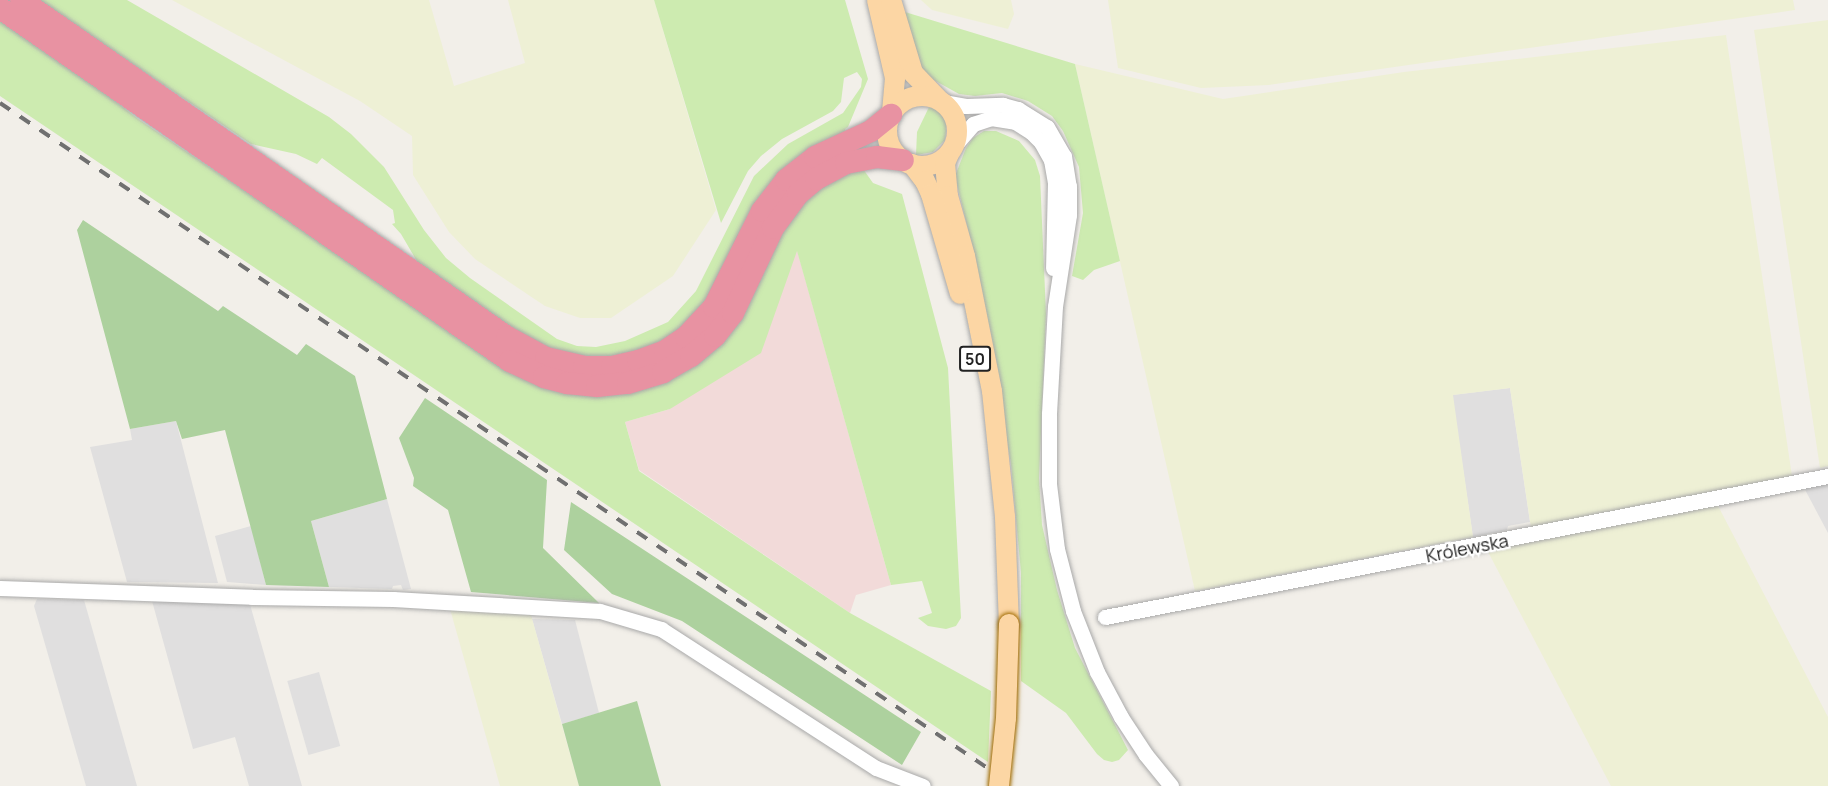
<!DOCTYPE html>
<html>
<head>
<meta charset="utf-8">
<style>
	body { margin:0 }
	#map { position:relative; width:1828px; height:786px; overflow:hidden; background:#f2efe9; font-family:Manrope,sans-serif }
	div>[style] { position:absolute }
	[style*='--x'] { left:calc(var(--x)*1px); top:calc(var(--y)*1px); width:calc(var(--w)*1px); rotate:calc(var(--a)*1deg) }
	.residential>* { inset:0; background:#e0dfdf; transform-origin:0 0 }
	.commercial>* { inset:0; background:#f2dad9 }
	.farmland>* { inset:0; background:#eef0d5 }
	.grass>* { inset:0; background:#cdebb0 }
	.forest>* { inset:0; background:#add19e }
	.roads { filter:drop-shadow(0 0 2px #a9a9a9) drop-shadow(0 0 2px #a9a9a9) }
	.minor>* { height:15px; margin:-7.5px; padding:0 7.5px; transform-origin:7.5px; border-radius:7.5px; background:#fff }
	.major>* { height:20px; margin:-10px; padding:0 10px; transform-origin:10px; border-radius:10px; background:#fcd6a4 }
	.major>.ring { margin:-10px; padding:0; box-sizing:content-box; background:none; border:20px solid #fcd6a4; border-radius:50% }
	.highway>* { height:22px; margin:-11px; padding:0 11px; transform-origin:11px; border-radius:11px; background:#e892a2 }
	.rail>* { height:4px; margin-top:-2px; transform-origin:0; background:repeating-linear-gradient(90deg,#707070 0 12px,transparent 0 24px) }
	.bridges { filter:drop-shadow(0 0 2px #a06b00) drop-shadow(0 0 2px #a06b00) }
	.major-bridge>* { height:20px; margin:-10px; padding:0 10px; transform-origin:10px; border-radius:10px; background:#fcd6a4 }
	span { translate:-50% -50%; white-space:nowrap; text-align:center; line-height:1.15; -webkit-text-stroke:4.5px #fff; paint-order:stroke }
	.shield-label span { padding:2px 4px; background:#fff; border:2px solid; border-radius:4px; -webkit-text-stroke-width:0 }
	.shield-label { font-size:16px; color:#222; font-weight:700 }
	.street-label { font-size:18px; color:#222 }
</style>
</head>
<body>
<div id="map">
	<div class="residential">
		<i style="clip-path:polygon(1510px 388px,1530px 522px,1508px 526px,1507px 530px,1473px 537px,1452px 395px)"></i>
		<i style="clip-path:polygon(176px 421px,218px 583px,127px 582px,90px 447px,132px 440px,130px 429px)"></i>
		<i style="clip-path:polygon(1828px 479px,1828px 533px,1802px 484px)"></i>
		<i style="clip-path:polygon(387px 499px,411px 589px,403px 590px,401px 585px,393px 586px,392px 589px,329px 587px,311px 521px)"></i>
		<i style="clip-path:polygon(251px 526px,266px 585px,227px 582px,215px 536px)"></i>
		<i style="clip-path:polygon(37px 599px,84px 600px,137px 786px,86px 786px,34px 606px)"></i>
		<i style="clip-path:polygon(185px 600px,189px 602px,249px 601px,302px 786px,249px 786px,235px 737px,193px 749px,152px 601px)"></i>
		<i style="clip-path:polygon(532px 619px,575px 620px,599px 713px,562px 724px)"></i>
		<i style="left:319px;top:672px;width:77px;height:33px;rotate:74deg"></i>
	</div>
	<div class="commercial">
		<i style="clip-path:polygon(797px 250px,891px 585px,856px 595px,850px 613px,639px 470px,625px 422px,670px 409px)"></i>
	</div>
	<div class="farmland">
		<i style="clip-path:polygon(172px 0,429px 0,454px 86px,525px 63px,508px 0,654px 0,716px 210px,673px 276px,611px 318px,580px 318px,545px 306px,475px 259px,449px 232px,413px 175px,412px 136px,360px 101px)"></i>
		<i style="clip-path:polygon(921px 0,1011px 0,1014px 14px,1008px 29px,932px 10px)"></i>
		<i style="clip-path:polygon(1108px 0,1793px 0,1795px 10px,1269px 85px,1201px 88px,1118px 68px)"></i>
		<i style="clip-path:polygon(1828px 20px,1828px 466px,1820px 468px,1754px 30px)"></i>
		<i style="clip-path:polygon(1726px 35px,1792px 476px,1531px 528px,1510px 388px,1453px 395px,1473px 537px,1195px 591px,1075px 64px,1223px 99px,1404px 72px)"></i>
		<i style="clip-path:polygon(1716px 502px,1828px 717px,1828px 786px,1611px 786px,1486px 548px)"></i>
		<i style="clip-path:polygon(450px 609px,531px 615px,579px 786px,500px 786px)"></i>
	</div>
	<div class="grass">
		<i style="clip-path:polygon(38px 0,127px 0,329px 117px,351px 134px,384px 167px,424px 230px,446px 258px,470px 278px,557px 339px,577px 346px,596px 347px,625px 341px,668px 322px,696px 291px,754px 176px,788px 144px,843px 113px,861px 87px,862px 79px,857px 72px,844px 78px,841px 102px,833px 111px,782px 139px,761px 156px,748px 171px,721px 223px,654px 0,845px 0,868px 79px,848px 127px,845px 129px,847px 134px,714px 295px,665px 344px,617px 359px,547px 352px,418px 263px,401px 234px,392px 224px,395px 223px,393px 210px,322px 158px,317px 164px,296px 154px,251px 144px)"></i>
		<i style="clip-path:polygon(905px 12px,1075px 64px,1120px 261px,1094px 270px,1083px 280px,1072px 276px,1083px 213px,1079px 167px,1063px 131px,1052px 116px,1028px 101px,1002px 93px,975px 96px,959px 94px,923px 74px)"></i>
		<i style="clip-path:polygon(0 16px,55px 54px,138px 119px,513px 371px,615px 394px,770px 251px,809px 194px,861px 166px,873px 183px,902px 194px,948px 368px,961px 618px,956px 626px,946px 629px,928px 626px,918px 618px,932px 613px,922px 581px,891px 585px,797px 251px,761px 353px,670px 409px,625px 422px,639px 471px,850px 613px,991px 691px,988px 762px,0 96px)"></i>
		<i style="clip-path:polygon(930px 105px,943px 115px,947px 123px,945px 140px,933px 152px,916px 155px,917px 132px)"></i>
		<i style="clip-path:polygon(984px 131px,996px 131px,1019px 141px,1035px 160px,1040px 176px,1046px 314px,1039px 478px,1042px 525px,1057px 590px,1075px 648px,1128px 750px,1119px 760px,1112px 762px,1104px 760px,1097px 754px,1066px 713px,1021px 681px,1021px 573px,1011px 464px,975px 258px,955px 176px,966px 148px,973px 138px)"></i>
	</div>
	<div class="forest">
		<i style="clip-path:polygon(83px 220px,218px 311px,223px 306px,297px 355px,306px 344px,355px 376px,387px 499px,311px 521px,329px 587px,266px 585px,225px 430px,182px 439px,176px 421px,130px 429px,77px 230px)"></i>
		<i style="clip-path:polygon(425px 398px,547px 480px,543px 548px,599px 603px,471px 592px,448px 510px,413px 486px,414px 478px,399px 438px)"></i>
		<i style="clip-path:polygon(571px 502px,921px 732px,902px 765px,682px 621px,612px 594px,564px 550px)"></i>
		<i style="clip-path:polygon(637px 701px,661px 786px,579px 786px,562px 724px)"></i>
	</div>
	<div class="roads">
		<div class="minor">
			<i style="--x:943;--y:102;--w:23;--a:10"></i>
			<i style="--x:966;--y:106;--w:37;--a:-2"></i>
			<i style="--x:1003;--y:105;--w:16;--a:15"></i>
			<i style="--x:1018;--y:109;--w:34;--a:32"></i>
			<i style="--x:1047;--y:127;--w:34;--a:60"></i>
			<i style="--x:1064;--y:156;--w:30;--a:81"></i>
			<i style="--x:1069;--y:186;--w:29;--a:90"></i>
			<i style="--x:1069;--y:215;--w:92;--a:98.7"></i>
			<i style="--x:1055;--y:306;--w:108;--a:93.2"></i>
			<i style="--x:1049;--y:414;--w:70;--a:90"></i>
			<i style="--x:1049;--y:484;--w:65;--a:83"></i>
			<i style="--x:1057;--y:549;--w:64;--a:75.5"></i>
			<i style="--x:1073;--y:611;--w:66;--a:68.5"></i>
			<i style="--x:1097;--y:672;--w:51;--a:61.9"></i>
			<i style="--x:1121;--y:717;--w:45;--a:56.7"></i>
			<i style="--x:1146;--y:755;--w:40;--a:51"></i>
			<i style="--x:955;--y:145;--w:28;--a:-49"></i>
			<i style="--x:973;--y:124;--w:19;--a:-18"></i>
			<i style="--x:991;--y:118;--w:24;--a:9"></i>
			<i style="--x:1015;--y:122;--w:19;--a:32"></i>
			<i style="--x:1031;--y:132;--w:14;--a:45"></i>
			<i style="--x:1041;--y:142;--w:21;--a:61"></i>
			<i style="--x:1051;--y:160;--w:22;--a:80"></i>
			<i style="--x:1055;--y:182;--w:86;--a:91.3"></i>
			<i style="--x:0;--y:588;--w:252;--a:2"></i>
			<i style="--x:252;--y:597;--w:141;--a:0.8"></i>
			<i style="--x:393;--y:599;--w:207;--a:3.3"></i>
			<i style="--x:600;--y:611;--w:64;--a:16.4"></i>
			<i style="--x:661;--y:629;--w:256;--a:32.9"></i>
			<i style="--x:876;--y:768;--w:50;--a:21"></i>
			<i style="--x:1105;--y:617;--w:737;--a:-11.04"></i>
		</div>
		<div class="major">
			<i style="--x:877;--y:0;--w:80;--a:77"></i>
			<i style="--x:895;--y:78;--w:35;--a:95"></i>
			<i style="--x:891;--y:0;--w:76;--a:73.2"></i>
			<i style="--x:913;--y:73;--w:36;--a:46"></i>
			<i class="ring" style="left:887px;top:96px;width:50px;height:50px"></i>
			<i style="--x:949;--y:154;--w:10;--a:114"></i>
			<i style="--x:945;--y:163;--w:33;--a:85"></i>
			<i style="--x:948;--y:196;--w:62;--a:74.2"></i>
			<i style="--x:965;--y:256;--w:138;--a:78.7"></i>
			<i style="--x:992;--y:391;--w:127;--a:84.1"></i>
			<i style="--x:1005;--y:517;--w:107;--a:87.9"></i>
			<i style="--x:912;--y:164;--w:21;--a:53"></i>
			<i style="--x:925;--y:181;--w:14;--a:65"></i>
			<i style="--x:931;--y:194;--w:104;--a:73.8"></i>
		</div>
		<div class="highway">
			<i style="--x:21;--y:0;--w:591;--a:34.74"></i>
			<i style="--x:507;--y:337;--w:44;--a:28.3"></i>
			<i style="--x:546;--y:358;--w:39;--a:13"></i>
			<i style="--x:584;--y:367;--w:28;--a:0"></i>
			<i style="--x:612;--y:367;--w:27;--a:-13"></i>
			<i style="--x:638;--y:361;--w:29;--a:-20"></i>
			<i style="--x:665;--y:351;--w:25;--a:-34"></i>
			<i style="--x:686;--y:337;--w:41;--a:-47"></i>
			<i style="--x:714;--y:307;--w:107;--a:-63.4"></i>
			<i style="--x:762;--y:211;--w:39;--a:-52"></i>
			<i style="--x:786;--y:180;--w:37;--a:-38"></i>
			<i style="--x:815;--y:157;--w:62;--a:-24.9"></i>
			<i style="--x:871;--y:131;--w:26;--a:-39"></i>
			<i style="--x:0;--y:8;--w:620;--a:34.69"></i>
			<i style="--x:510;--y:361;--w:38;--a:25"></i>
			<i style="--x:544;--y:377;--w:24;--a:15"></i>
			<i style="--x:567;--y:383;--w:30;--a:6"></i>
			<i style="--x:597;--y:386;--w:31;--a:-6"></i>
			<i style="--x:628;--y:383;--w:37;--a:-17"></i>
			<i style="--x:663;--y:372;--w:32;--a:-30"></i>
			<i style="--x:691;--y:356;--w:31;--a:-40"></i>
			<i style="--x:715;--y:336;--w:29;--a:-52"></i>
			<i style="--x:733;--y:313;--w:94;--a:-64.8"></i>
			<i style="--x:773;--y:228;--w:42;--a:-53.7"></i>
			<i style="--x:798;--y:194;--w:23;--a:-40"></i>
			<i style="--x:816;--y:179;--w:34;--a:-28"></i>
			<i style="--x:846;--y:163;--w:32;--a:-11"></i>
			<i style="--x:877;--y:157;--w:26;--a:7"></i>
		</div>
	</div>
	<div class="rail">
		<i style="--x:0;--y:103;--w:1223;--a:33.96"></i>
	</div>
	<div class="bridges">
		<div class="major-bridge">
			<i style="--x:999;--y:786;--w:68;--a:-84.1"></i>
			<i style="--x:1006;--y:718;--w:94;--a:-88.2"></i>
		</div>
	</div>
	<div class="shield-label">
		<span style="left:975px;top:359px">50</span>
	</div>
	<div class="street-label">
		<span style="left:1467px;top:548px;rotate:-11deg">Królewska</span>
	</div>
</div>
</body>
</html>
